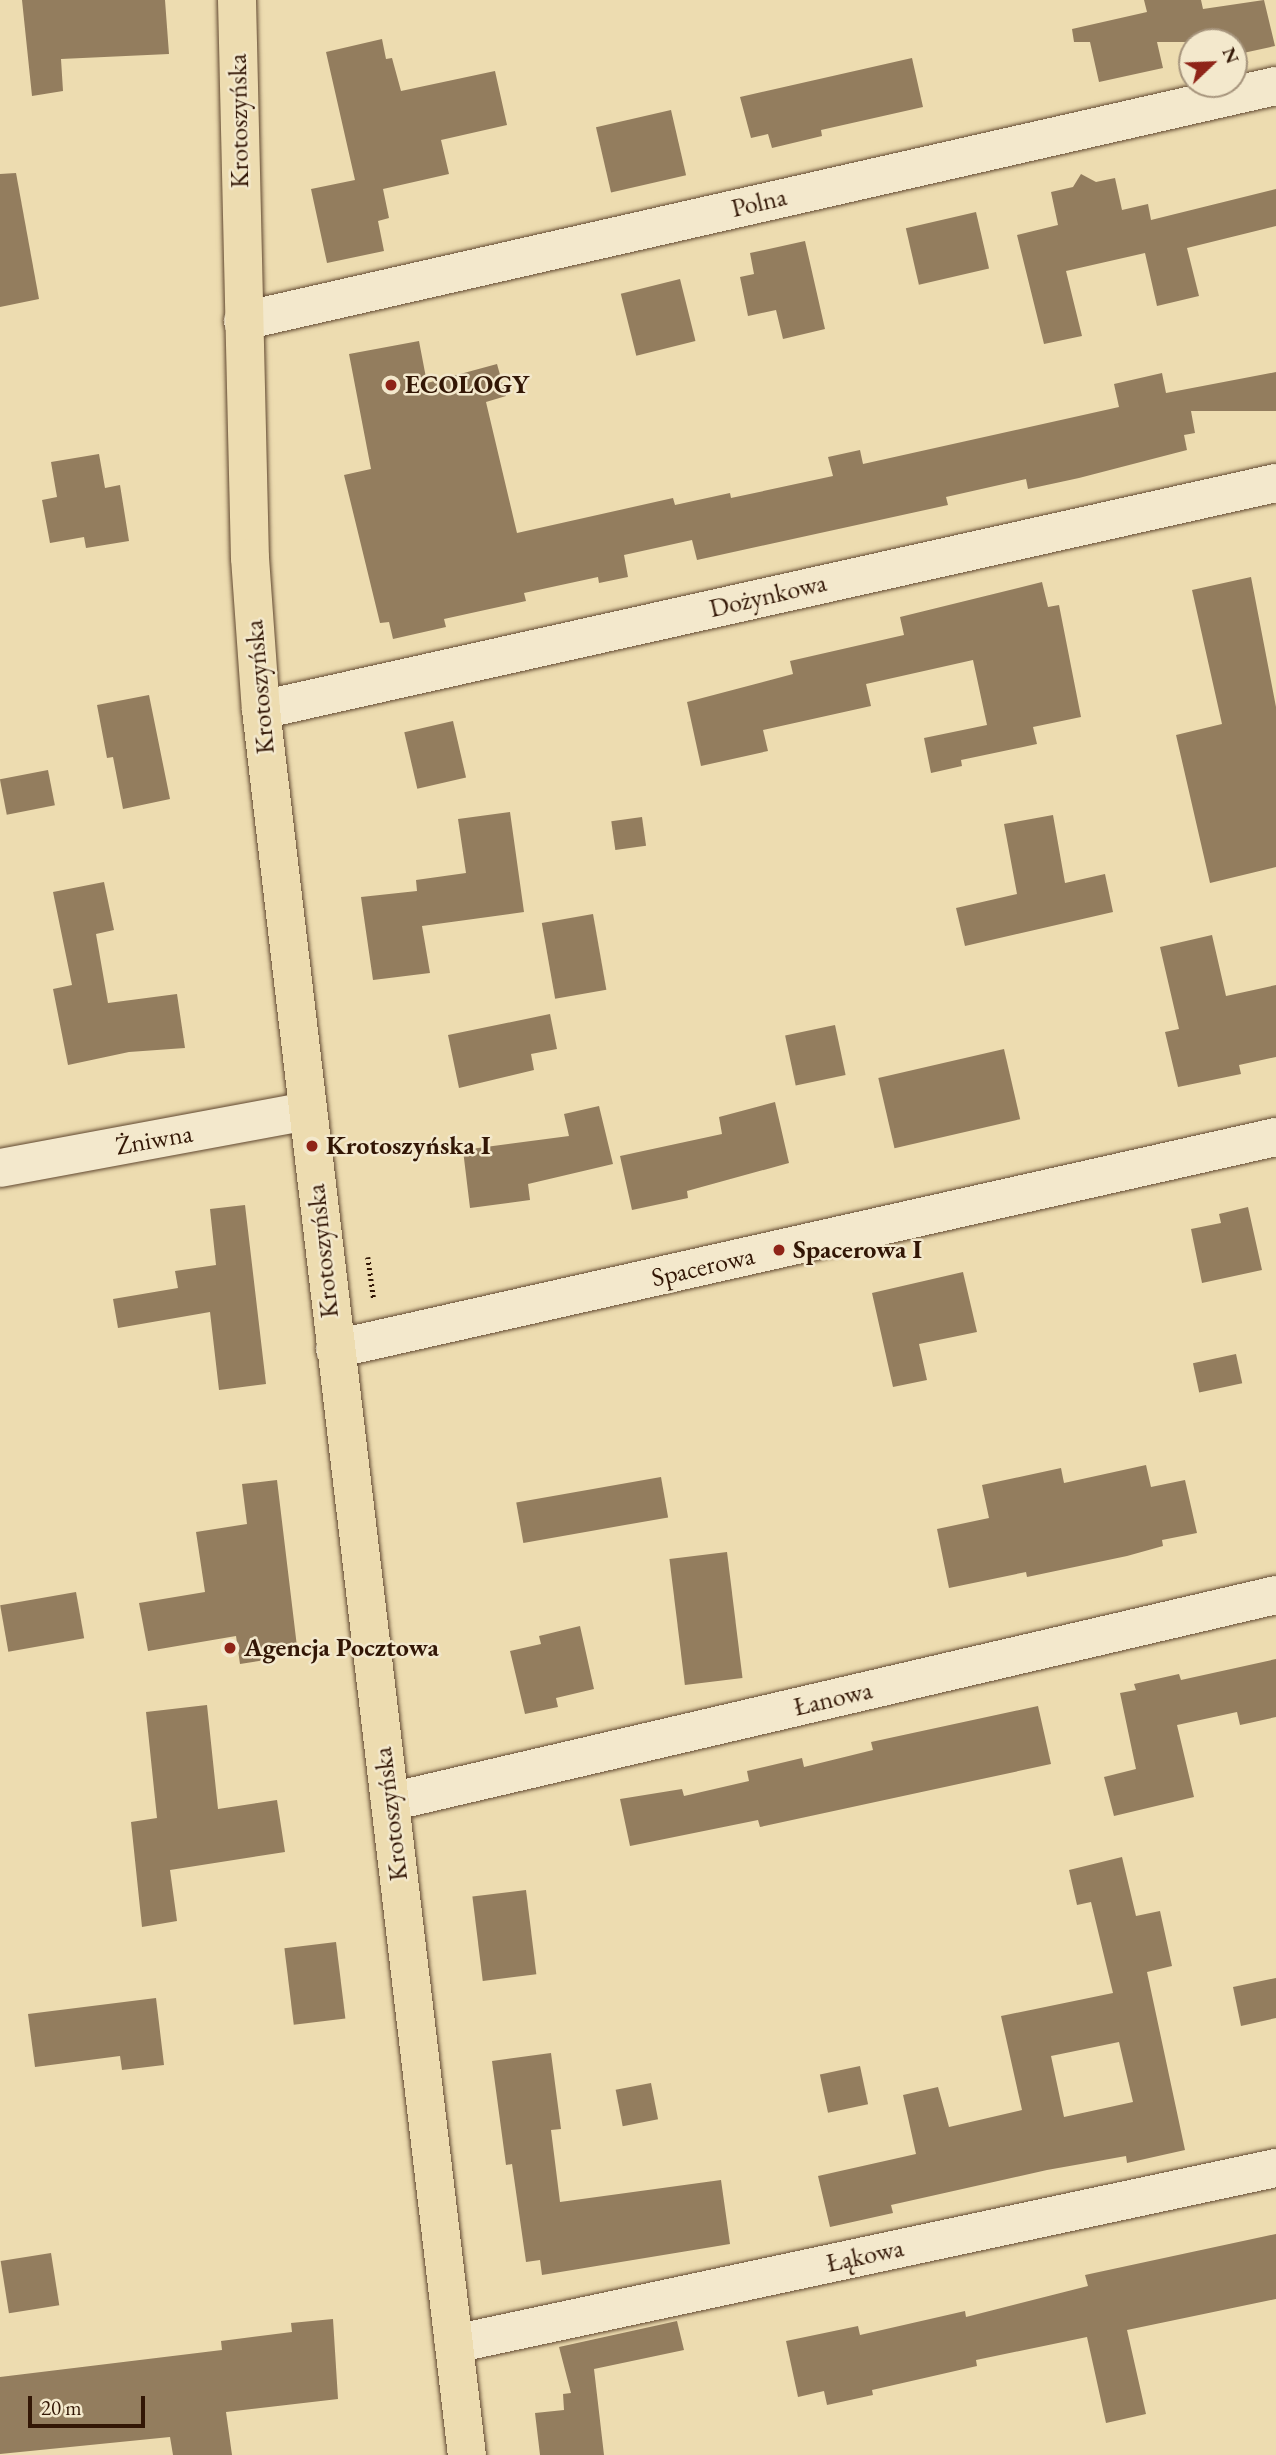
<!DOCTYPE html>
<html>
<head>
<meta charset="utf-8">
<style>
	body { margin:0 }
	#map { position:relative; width:1276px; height:2455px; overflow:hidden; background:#eddcb0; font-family:"EB Garamond",serif }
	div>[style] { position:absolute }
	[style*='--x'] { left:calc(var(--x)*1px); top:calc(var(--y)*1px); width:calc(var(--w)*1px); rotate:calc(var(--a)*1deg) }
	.building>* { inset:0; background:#937d5e; transform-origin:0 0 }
	.path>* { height:4.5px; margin-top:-2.25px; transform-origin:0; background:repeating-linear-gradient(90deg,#321605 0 2px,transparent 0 5.5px) }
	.roads { filter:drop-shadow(0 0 2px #614830) drop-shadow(0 0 2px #614830) }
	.street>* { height:38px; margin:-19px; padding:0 19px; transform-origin:19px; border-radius:19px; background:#f3e8cc }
	.primary>* { height:38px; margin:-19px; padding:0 19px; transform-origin:19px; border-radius:19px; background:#eddcb0 }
	.dots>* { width:19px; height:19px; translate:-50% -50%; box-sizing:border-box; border:4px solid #f3e8cc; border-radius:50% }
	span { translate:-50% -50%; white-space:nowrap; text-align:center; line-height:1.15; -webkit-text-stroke:5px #f3e8cc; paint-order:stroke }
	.street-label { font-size:26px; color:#321605 }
	.poi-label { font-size:26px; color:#321605; font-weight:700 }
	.left { translate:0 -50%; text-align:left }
	.north { position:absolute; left:1178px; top:28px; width:70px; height:70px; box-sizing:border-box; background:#f3e8cc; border:2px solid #a6947c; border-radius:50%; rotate:67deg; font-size:19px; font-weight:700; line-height:28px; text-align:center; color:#321605 }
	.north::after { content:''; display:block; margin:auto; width:24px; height:32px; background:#8f2418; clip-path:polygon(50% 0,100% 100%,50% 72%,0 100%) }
	.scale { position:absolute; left:28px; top:2396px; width:117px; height:32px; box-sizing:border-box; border:4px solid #321605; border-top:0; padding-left:9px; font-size:21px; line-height:24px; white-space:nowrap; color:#321605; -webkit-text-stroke:5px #f3e8cc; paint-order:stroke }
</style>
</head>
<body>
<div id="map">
	<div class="building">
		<i style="clip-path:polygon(22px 0,165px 0,169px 54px,61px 59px,63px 91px,32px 96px)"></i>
		<i style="clip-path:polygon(1144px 0,1201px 0,1203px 9px,1264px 0,1275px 46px,1234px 55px,1234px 42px,1157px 42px,1163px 68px,1099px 82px,1090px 42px,1074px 42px,1072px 29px,1147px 12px)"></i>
		<i style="clip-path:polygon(382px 39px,386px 59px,392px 58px,401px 91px,495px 71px,507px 125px,441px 140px,449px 174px,383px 189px,389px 218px,378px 221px,384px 251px,327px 263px,311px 189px,355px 180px,326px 52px)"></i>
		<i style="clip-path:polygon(912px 58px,923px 107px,821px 130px,822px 136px,772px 148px,768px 134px,751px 138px,740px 97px)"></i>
		<i style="left:671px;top:110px;width:67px;height:77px;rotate:77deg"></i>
		<i style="clip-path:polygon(16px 173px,39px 299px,0 307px,0 174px)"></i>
		<i style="clip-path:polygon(1081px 174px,1096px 182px,1115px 178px,1122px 210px,1148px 204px,1151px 220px,1276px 189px,1276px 226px,1187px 248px,1199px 296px,1157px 306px,1145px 253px,1066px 271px,1082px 336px,1044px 344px,1017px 235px,1058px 225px,1051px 192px,1073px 187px)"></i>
		<i style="left:976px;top:212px;width:58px;height:72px;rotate:77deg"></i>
		<i style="clip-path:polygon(805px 241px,825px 329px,783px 339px,776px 310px,748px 316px,740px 277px,754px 274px,750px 253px)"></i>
		<i style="left:680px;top:279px;width:64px;height:61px;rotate:76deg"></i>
		<i style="clip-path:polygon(419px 341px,427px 383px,497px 364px,506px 396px,486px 402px,517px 533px,673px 498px,675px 505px,730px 493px,731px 498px,833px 476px,828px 457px,860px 450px,863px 464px,1119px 407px,1114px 384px,1162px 373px,1166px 393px,1276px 372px,1276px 411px,1191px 411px,1195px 433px,1184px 435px,1187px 450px,1079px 478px,1028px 489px,1026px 479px,946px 497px,948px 505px,697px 560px,692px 540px,624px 555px,628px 577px,599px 583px,598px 577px,524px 593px,526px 601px,444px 619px,446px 627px,393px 639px,389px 622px,380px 623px,344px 475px,371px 469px,349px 354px)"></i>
		<i style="clip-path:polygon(99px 454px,105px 488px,120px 485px,129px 541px,86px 548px,84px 537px,50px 543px,42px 500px,57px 497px,51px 462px)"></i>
		<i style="clip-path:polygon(1251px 577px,1276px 707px,1276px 867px,1210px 883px,1176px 735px,1222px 724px,1192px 590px)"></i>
		<i style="clip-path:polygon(1042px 582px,1048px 607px,1059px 605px,1081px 717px,1033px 727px,1037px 744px,961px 760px,962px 766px,931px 773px,924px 738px,987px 725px,973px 660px,866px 684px,871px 706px,763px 730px,768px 751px,701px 766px,687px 702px,793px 674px,790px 661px,904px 635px,900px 617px)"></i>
		<i style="clip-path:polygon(149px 695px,170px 799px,123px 809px,113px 757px,107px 758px,97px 705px)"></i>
		<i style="left:453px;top:721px;width:58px;height:50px;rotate:77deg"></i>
		<i style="left:48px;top:770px;width:36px;height:49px;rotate:79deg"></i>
		<i style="clip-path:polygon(510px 812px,524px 912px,422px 926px,430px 973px,373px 980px,361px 897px,417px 891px,416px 880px,466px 873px,458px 819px)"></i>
		<i style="clip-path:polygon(1053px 815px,1065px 883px,1105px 874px,1113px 912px,965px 946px,956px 908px,1017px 894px,1004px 824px)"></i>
		<i style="left:642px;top:817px;width:29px;height:31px;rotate:82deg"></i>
		<i style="clip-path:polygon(104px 882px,114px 930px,96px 934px,108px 1003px,177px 994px,185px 1048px,129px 1052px,68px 1065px,53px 989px,72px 985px,53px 892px)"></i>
		<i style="left:593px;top:914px;width:77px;height:52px;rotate:80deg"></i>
		<i style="clip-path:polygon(1212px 935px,1226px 996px,1276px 985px,1276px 1057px,1239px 1065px,1241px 1074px,1178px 1087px,1165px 1032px,1179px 1029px,1160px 947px)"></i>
		<i style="clip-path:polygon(550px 1014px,557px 1049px,531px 1054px,534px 1070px,459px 1088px,448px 1035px)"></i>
		<i style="left:835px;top:1025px;width:51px;height:51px;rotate:78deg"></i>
		<i style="left:1004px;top:1049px;width:72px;height:129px;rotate:77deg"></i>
		<i style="clip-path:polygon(775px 1102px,789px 1163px,687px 1191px,688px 1198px,632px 1210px,620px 1156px,722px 1134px,719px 1117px)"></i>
		<i style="clip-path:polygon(599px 1106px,613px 1164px,528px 1184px,530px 1200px,470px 1208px,463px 1150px,569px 1136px,564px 1114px)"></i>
		<i style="clip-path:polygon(245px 1205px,266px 1384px,219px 1390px,210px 1312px,118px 1328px,113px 1299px,178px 1288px,175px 1271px,216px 1265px,210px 1209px)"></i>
		<i style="clip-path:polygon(1248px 1207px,1262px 1270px,1202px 1283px,1191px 1229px,1221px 1223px,1219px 1214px)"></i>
		<i style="clip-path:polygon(963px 1272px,977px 1332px,919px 1344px,927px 1380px,893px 1387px,872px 1293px)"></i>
		<i style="left:1236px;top:1354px;width:30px;height:44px;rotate:78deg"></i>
		<i style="clip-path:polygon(1146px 1465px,1151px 1487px,1185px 1480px,1197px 1533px,1162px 1540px,1163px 1546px,1127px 1556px,1027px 1577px,1026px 1572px,949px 1588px,937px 1529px,989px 1518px,982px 1485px,1061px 1468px,1064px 1483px)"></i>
		<i style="left:661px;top:1477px;width:41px;height:147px;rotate:80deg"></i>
		<i style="clip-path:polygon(277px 1480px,298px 1655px,240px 1664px,236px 1636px,148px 1651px,139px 1603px,205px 1592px,196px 1532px,247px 1524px,242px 1484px)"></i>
		<i style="left:727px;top:1552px;width:127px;height:58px;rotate:83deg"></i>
		<i style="left:76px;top:1592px;width:47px;height:77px;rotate:80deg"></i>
		<i style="clip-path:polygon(580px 1626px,594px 1689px,556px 1698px,558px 1707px,525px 1714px,510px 1651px,541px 1644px,539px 1636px)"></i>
		<i style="clip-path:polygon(1276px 1659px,1276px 1717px,1240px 1725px,1237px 1712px,1177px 1725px,1194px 1797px,1114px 1816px,1104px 1777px,1136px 1769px,1120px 1693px,1136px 1690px,1134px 1684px,1179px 1674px,1181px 1680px)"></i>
		<i style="clip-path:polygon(207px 1705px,218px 1809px,277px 1800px,285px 1852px,170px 1870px,177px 1921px,142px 1927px,131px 1822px,157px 1818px,146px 1712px)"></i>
		<i style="clip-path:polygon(1038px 1706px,1051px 1764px,760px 1827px,758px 1820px,630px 1846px,620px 1799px,682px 1789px,684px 1796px,749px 1781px,747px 1771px,802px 1758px,804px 1767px,873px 1750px,871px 1742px)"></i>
		<i style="clip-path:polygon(evenodd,1122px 1857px,1136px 1916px,1160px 1911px,1172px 1966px,1147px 1972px,1185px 2150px,1127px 2163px,1126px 2156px,1047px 2170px,891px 2205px,893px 2213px,830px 2227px,818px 2176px,916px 2154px,903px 2095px,938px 2087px,949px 2127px,1022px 2110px,1001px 2016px,1113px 1993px,1091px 1902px,1077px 1905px,1069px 1870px,1122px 1857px,1119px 2042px,1133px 2102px,1064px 2117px,1051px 2056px,1119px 2042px)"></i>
		<i style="left:526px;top:1890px;width:85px;height:54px;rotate:83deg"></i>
		<i style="left:336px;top:1942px;width:77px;height:52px;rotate:83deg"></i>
		<i style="clip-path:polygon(1276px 1978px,1276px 2018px,1241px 2026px,1233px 1987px)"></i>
		<i style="clip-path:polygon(156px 1998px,164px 2065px,122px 2070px,120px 2056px,35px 2067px,28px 2014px)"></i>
		<i style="clip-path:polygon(551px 2053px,561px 2129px,551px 2130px,560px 2202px,721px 2180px,730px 2244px,542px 2275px,540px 2260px,526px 2262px,512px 2164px,506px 2165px,492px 2061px)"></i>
		<i style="left:860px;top:2066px;width:39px;height:41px;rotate:78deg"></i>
		<i style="left:651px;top:2083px;width:37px;height:36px;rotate:79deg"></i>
		<i style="clip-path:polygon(1276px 2234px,1276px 2299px,1127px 2330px,1146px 2414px,1106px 2423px,1087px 2337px,976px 2360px,977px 2366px,872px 2390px,873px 2395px,827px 2405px,824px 2391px,798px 2397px,786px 2341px,858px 2326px,860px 2335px,965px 2311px,966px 2317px,1088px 2286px,1085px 2275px)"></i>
		<i style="left:51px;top:2253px;width:53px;height:51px;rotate:81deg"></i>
		<i style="clip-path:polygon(333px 2319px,338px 2399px,226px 2412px,232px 2455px,173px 2455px,170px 2437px,0 2454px,0 2377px,222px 2350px,221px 2341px,292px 2332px,291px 2323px)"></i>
		<i style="clip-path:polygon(677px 2321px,684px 2350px,594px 2369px,604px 2455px,540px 2455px,535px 2413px,564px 2410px,563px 2394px,571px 2393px,559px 2347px)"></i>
	</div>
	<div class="path">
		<i style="--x:368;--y:1257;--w:43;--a:82.1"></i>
	</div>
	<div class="roads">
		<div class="street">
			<i style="--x:243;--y:321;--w:1059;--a:-12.82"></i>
			<i style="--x:261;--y:710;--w:1040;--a:-12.61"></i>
			<i style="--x:0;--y:1168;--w:313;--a:-10.5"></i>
			<i style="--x:335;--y:1349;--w:965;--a:-12.7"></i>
			<i style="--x:390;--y:1802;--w:910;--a:-13.15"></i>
			<i style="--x:454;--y:2344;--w:841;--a:-12.09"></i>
		</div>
		<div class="primary">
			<i style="--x:237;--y:0;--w:558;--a:88.67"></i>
			<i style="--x:250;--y:558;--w:152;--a:85.9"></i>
			<i style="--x:261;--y:710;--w:1757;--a:83.27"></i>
		</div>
	</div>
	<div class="dots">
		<i style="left:391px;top:385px;background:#8f2418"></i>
		<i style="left:312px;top:1146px;background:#8f2418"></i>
		<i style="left:779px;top:1250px;background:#8f2418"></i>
		<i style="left:230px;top:1648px;background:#8f2418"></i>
	</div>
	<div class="street-label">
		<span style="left:239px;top:121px;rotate:-91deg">Krotoszyńska</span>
		<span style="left:759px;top:203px;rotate:-13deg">Polna</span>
		<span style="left:768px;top:596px;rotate:-13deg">Dożynkowa</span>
		<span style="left:260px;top:687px;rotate:-95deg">Krotoszyńska</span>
		<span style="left:154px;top:1140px;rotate:-10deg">Żniwna</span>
		<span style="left:323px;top:1251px;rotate:-96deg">Krotoszyńska</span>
		<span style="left:703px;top:1267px;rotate:-13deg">Spacerowa</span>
		<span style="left:833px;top:1699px;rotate:-13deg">Łanowa</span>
		<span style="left:391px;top:1814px;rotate:-97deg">Krotoszyńska</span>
		<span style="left:865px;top:2256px;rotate:-12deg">Łąkowa</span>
	</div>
	<div class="poi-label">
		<span class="left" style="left:405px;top:385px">ECOLOGY</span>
		<span class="left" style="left:326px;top:1146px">Krotoszyńska I</span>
		<span class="left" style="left:793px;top:1250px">Spacerowa I</span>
		<span class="left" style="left:244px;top:1648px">Agencja Pocztowa</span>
	</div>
	<div class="north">N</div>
	<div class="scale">20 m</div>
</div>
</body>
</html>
